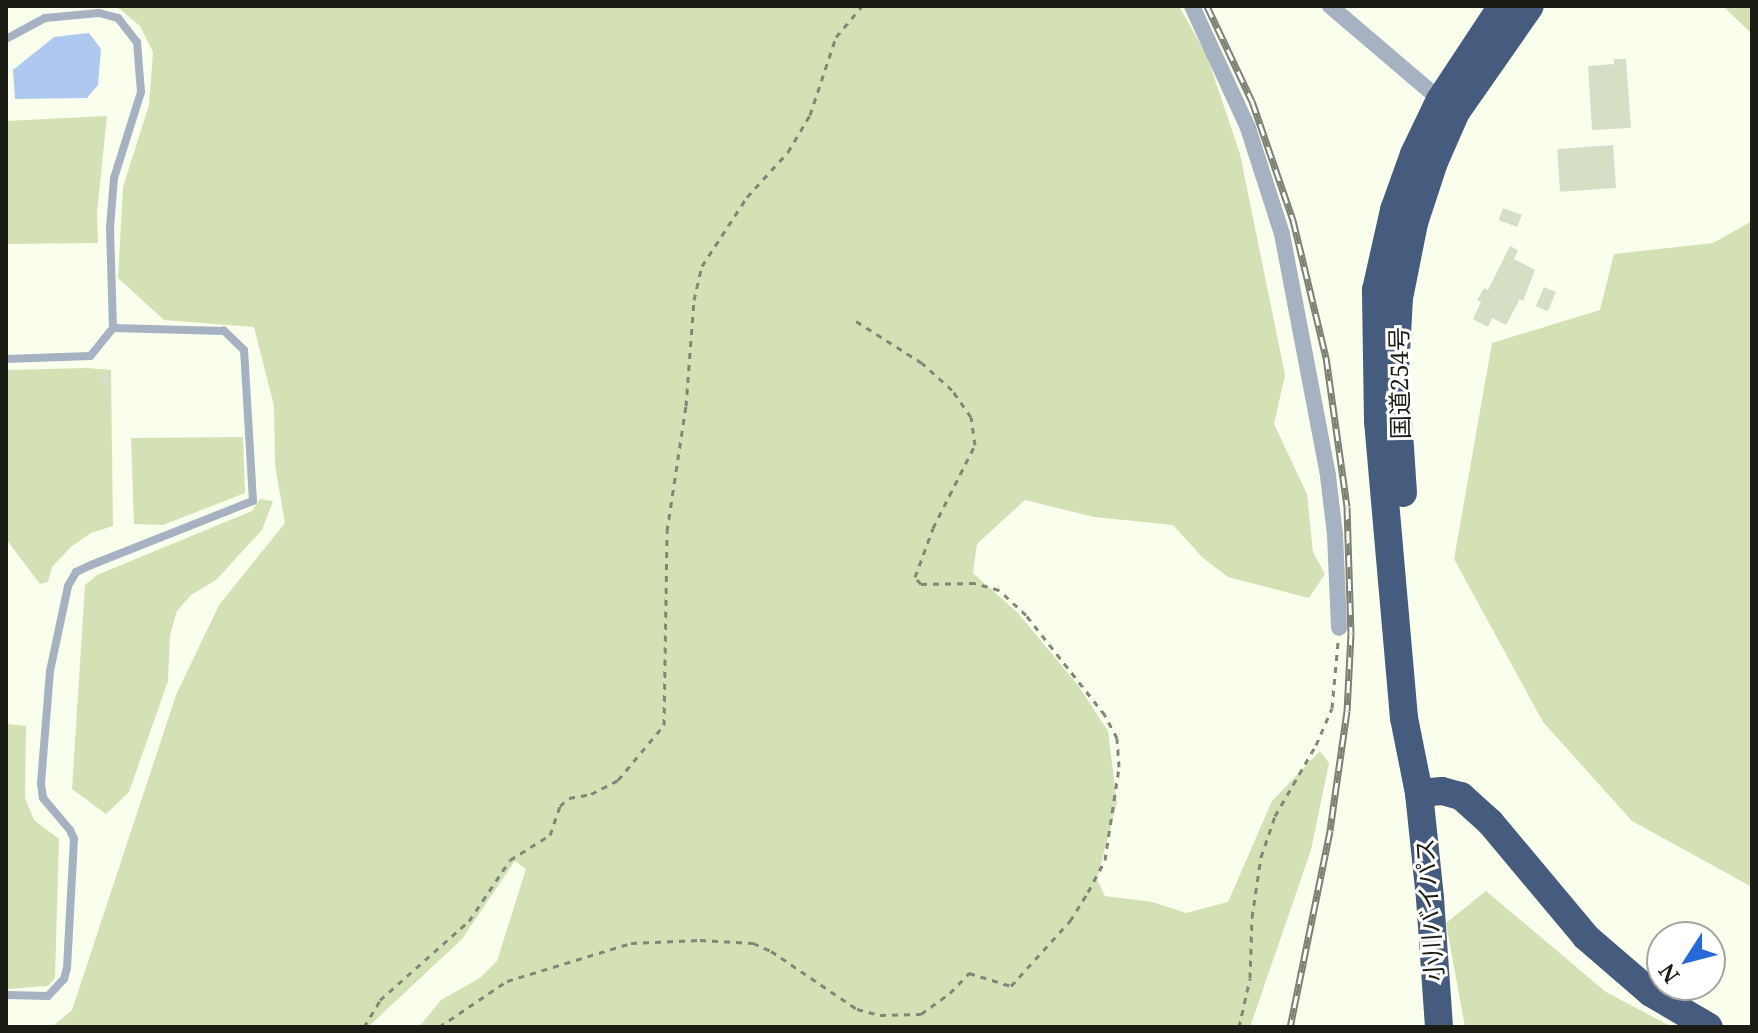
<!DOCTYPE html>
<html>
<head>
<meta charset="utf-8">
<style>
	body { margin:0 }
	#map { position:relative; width:1758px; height:1033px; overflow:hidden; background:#f9ffec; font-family:"Noto Serif","Noto Sans JP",serif }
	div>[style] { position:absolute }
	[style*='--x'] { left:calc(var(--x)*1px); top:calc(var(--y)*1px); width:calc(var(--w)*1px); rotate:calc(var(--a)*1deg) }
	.green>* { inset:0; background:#d4e1b5 }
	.water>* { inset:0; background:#afc8ef }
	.building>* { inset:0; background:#d7dec6; transform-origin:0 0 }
	.round { border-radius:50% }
	.path>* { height:3px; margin-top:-1.5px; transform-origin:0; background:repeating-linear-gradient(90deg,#828679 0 6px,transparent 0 12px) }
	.lane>* { height:8px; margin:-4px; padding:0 4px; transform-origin:4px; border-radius:4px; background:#a6b1c2 }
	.street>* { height:16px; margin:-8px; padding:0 8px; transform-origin:8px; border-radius:8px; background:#a6b1c2 }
	.highway>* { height:28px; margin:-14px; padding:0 14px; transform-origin:14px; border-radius:14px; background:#465c7e }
	.rail>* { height:7px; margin-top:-3.5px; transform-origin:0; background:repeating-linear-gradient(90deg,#fff 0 12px,#7d8174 0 24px); box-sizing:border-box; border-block:2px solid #7d8174 }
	span { translate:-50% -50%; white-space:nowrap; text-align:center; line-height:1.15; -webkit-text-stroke:6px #fff; paint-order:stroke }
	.street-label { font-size:24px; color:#1b1d15 }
	.frame { position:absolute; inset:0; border:8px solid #1b1d15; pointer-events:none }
	.north { position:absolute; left:1646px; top:921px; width:80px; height:80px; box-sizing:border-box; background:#fff; border:2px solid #a4a5a1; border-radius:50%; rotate:234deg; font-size:22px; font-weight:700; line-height:32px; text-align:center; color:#1b1d15 }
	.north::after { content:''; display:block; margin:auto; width:28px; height:36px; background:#256ad6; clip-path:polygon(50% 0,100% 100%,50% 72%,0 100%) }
</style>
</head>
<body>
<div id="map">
	<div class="green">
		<i style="clip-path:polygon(116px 6px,1179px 6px,1207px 56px,1240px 154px,1285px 375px,1274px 424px,1307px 494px,1313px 552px,1325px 574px,1309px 598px,1228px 577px,1203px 558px,1173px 525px,1094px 517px,1025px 500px,977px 544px,973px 573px,1017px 612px,1077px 684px,1108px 731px,1117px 803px,1097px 879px,1105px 896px,1153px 902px,1186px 913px,1228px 902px,1272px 801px,1320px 751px,1329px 763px,1311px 850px,1250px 1027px,419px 1027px,441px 1000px,480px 978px,497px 961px,526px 869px,515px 861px,462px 939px,368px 1027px,52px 1027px,72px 1010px,176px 695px,219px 605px,285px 523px,275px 465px,274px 406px,254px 327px,164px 320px,118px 278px,123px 187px,149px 105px,153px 52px,140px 26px)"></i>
		<i style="clip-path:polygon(1723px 6px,1752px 6px,1752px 34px,1726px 9px)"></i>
		<i style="clip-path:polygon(107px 116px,97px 212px,98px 243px,6px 244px,6px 121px)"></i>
		<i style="clip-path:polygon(1752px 221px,1752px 887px,1632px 821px,1543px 722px,1454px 559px,1492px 343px,1600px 310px,1614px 254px,1713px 243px)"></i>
		<i style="clip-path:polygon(87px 368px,111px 370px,113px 526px,91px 533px,72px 546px,52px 567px,48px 582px,40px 584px,6px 539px,6px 370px)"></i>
		<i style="clip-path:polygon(243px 437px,245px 493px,163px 525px,134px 524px,131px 438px)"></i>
		<i style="clip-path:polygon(260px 499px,273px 501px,262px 530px,216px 580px,191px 595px,177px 611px,170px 635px,168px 681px,129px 792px,106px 814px,72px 789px,85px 585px,97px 575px,252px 511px)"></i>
		<i style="clip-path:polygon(8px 724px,26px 726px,25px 798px,34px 820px,59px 839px,55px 978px,48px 986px,7px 989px)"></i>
		<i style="clip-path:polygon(1486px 891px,1606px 992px,1672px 1027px,1465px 1027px,1446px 923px)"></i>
	</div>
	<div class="water">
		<i style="clip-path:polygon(89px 33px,101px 49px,98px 85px,87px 98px,15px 99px,13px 70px,54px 37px)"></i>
	</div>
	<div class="building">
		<i style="clip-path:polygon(1614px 59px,1626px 59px,1631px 128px,1592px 130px,1588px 66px,1614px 64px)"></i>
		<i style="left:1613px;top:145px;width:43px;height:56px;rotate:86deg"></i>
		<i style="left:1503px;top:208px;width:20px;height:13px;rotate:20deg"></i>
		<i style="clip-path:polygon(1510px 246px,1518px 250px,1514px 259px,1535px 270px,1523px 301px,1520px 299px,1506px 325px,1492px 318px,1488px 327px,1473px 319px,1481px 302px,1477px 300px,1484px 288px,1488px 290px)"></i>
		<i style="left:1544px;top:287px;width:13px;height:21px;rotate:23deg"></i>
		<i class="round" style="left:98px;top:374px;width:12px;height:12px"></i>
	</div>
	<div class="path">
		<i style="--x:364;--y:1027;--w:31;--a:-59"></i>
		<i style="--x:380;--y:1000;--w:119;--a:-41.6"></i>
		<i style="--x:469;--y:921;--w:73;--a:-56.1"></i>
		<i style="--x:510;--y:860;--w:47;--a:-32"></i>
		<i style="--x:550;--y:835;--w:31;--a:-71"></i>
		<i style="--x:560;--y:806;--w:12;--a:-42"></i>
		<i style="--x:569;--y:798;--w:22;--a:-10"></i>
		<i style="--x:591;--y:794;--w:30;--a:-27"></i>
		<i style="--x:618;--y:780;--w:72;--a:-50.1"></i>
		<i style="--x:664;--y:725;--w:194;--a:-89.1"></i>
		<i style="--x:667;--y:531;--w:126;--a:-81.4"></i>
		<i style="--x:686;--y:406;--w:106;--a:-85.7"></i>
		<i style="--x:694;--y:300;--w:35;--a:-77"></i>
		<i style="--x:702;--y:266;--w:82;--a:-56.9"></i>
		<i style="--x:747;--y:197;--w:61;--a:-47.7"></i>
		<i style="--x:788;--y:152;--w:43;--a:-59.3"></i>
		<i style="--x:810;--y:115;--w:82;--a:-71.6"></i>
		<i style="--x:836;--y:37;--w:40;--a:-50"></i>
		<i style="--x:439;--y:1027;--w:82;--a:-34.1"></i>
		<i style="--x:507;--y:981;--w:130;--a:-17"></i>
		<i style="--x:631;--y:943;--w:69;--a:-2.5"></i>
		<i style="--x:700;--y:940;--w:53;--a:3.2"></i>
		<i style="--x:753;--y:943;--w:20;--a:24"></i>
		<i style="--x:771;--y:951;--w:104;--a:34"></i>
		<i style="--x:857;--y:1009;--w:24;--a:15"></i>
		<i style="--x:880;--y:1015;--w:41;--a:-1.4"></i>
		<i style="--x:921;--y:1014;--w:36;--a:-36"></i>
		<i style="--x:950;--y:993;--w:28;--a:-46"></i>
		<i style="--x:969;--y:973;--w:44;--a:17.2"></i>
		<i style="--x:1011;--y:986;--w:88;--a:-47.8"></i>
		<i style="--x:1070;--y:921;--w:34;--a:-58"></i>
		<i style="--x:1088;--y:892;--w:36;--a:-62"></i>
		<i style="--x:1105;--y:860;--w:94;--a:-81.4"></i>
		<i style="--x:1119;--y:767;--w:29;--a:-94"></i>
		<i style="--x:1117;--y:738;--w:26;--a:-118"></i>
		<i style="--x:1105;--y:715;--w:127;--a:-128.3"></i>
		<i style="--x:1026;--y:615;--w:37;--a:-137"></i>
		<i style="--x:999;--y:590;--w:25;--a:-164"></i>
		<i style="--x:975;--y:583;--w:54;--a:178.9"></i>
		<i style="--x:921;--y:584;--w:9;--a:-131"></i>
		<i style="--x:915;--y:577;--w:52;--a:-69.8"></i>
		<i style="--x:933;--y:528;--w:93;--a:-63.2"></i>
		<i style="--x:975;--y:445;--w:28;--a:-98"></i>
		<i style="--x:971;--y:417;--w:33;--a:-125"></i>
		<i style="--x:952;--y:390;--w:40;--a:-138"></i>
		<i style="--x:922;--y:363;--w:82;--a:-147.5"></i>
		<i style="--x:1239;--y:1027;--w:50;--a:-77.3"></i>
		<i style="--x:1250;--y:978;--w:61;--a:-88.1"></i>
		<i style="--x:1252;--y:917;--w:61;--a:-81.5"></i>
		<i style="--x:1261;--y:857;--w:43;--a:-71.1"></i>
		<i style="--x:1275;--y:816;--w:82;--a:-60"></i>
		<i style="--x:1316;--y:745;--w:40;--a:-66.6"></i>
		<i style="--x:1332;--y:708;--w:66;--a:-84.8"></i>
	</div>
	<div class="lane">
		<i style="--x:6;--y:39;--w:44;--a:-28.3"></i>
		<i style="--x:45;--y:18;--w:54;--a:-5.3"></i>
		<i style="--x:99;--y:13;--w:20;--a:15"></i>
		<i style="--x:118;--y:18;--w:31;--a:52"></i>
		<i style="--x:137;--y:42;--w:50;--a:85.4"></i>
		<i style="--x:141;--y:92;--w:90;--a:107.4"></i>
		<i style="--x:114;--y:178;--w:50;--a:94.6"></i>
		<i style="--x:110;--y:228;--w:100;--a:88.3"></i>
		<i style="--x:113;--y:328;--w:36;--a:129"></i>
		<i style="--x:90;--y:356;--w:84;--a:178"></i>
		<i style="--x:6;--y:995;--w:42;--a:1.4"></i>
		<i style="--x:48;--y:996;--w:23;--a:-47"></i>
		<i style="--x:64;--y:979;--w:11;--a:-75"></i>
		<i style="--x:67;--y:968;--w:129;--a:-86.9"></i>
		<i style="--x:74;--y:839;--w:10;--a:-114"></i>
		<i style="--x:70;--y:830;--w:42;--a:-130.2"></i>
		<i style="--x:43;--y:798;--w:15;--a:-98"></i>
		<i style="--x:41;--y:783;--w:112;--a:-85.4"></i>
		<i style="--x:50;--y:671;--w:87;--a:-78"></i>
		<i style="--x:68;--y:586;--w:16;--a:-60"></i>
		<i style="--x:76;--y:572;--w:17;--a:-25"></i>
		<i style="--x:91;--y:565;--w:174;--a:-21.6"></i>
		<i style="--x:253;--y:501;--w:151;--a:-93.4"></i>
		<i style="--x:244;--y:350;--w:28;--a:-136"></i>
		<i style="--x:224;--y:331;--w:111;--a:-178.5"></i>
	</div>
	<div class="street">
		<i style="--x:1192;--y:6;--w:134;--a:65.3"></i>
		<i style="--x:1248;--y:128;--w:111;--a:72.2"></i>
		<i style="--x:1282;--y:234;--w:246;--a:79.2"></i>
		<i style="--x:1328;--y:476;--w:59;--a:83.2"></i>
		<i style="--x:1335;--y:535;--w:93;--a:87.5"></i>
		<i style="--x:1330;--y:6;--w:151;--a:40.4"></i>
	</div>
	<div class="highway">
		<i style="--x:1403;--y:493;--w:122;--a:-93.8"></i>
		<i style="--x:1395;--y:371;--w:73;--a:-86.9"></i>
		<i style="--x:1399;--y:298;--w:76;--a:-78.7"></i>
		<i style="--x:1414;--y:223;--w:64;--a:-71.8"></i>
		<i style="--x:1434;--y:162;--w:55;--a:-66.3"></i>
		<i style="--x:1456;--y:112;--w:129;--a:-55.1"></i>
		<i style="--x:1419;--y:793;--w:23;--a:-5"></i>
		<i style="--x:1442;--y:791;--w:20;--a:15"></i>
		<i style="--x:1461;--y:796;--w:39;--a:42"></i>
		<i style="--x:1490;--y:822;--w:150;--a:50.1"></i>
		<i style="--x:1586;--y:937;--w:86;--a:40.7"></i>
		<i style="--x:1651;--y:993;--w:67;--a:30.4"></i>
		<i style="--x:1439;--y:1027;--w:129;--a:-94"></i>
		<i style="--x:1430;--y:898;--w:106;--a:-96"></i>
		<i style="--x:1419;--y:793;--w:76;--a:-101.3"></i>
		<i style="--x:1404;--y:718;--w:298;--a:-95"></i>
		<i style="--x:1378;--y:421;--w:131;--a:-90.9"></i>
		<i style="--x:1376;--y:290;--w:82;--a:-77.3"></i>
		<i style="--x:1394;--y:210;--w:59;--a:-70.3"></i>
		<i style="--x:1414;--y:154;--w:60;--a:-64.3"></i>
		<i style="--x:1440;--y:100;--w:113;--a:-56.6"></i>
	</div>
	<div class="rail">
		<i style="--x:1207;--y:6;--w:105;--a:64.7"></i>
		<i style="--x:1252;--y:101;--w:126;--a:71"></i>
		<i style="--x:1293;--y:220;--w:141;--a:76.5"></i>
		<i style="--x:1326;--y:357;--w:151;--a:82"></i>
		<i style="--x:1347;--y:507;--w:126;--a:88.2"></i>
		<i style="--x:1351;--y:633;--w:78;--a:92.9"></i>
		<i style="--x:1347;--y:711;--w:121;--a:98.1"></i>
		<i style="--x:1330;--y:831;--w:200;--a:101.5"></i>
	</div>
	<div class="street-label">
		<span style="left:1399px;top:383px;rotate:-91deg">国道254号</span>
		<span style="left:1429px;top:910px;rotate:-94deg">小川バイパス</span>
	</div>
	<div class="frame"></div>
	<div class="north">N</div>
</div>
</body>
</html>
